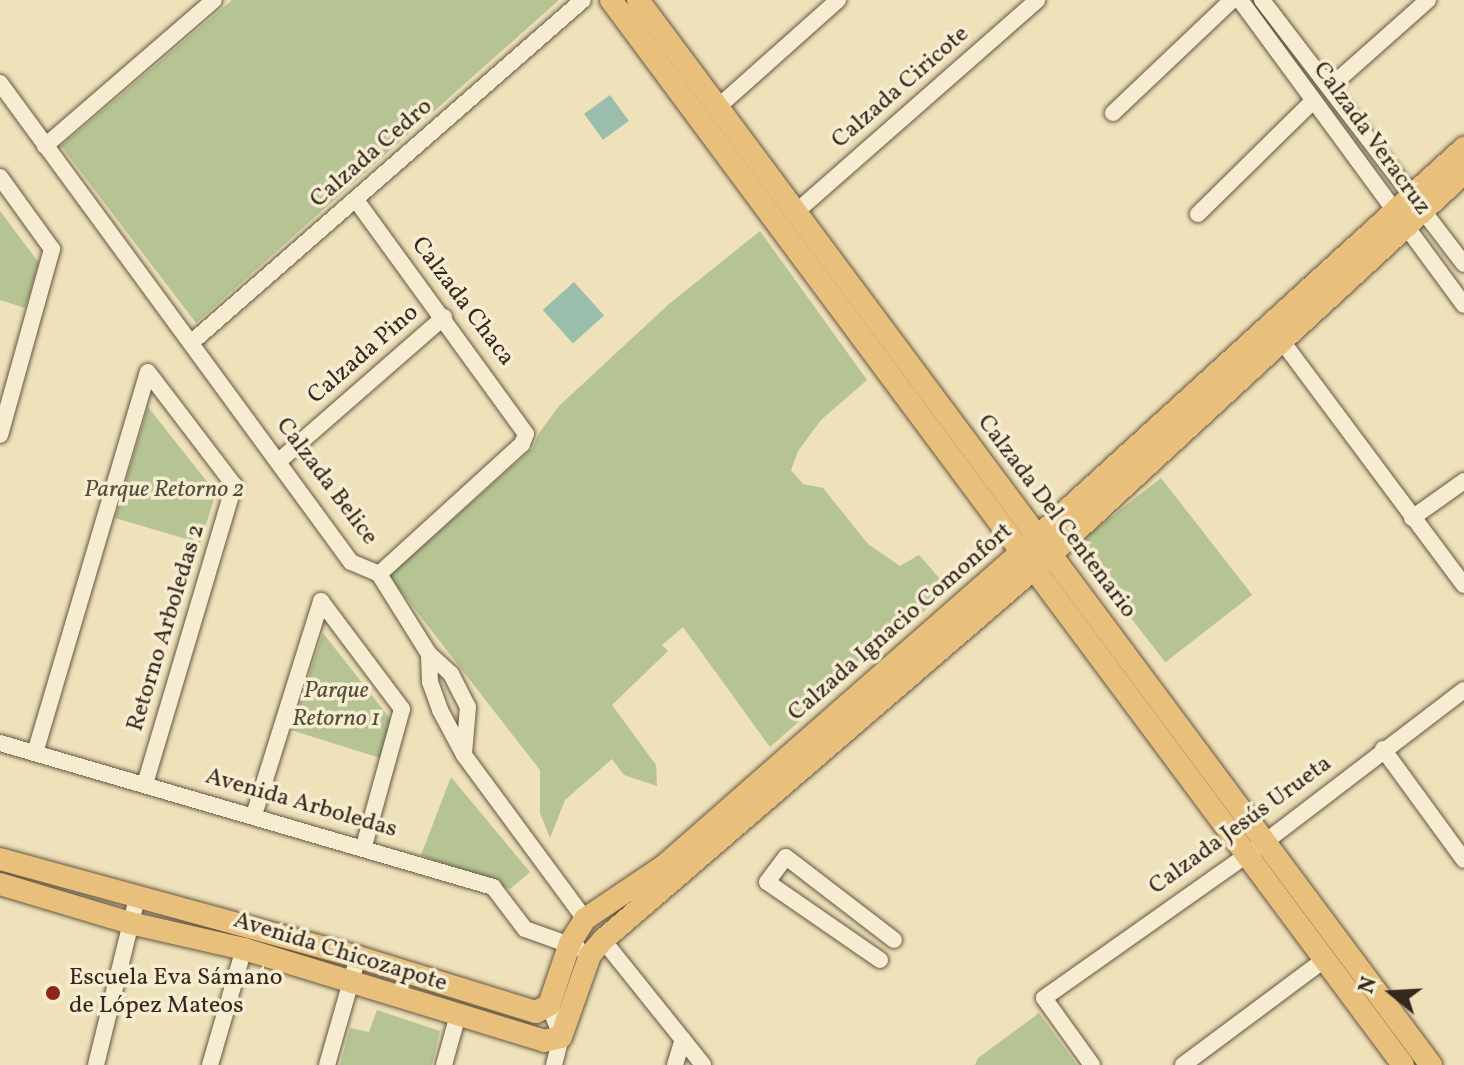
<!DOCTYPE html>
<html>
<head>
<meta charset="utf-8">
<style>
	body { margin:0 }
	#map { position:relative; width:1464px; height:1065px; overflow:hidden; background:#efe1b9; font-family:Vollkorn,serif }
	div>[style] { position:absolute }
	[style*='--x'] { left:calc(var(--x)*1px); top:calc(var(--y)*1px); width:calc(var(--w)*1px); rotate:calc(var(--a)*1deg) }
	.green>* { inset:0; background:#b5c492; transform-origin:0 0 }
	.water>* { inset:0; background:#9abeab; transform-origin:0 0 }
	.roads { filter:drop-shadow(0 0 2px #645643) drop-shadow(0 0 2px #645643) }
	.minor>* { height:16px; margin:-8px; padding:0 8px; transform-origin:8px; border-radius:8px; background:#f5ecd2 }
	.major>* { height:22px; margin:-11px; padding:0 11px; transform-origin:11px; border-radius:11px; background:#e8c07c }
	.dots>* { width:22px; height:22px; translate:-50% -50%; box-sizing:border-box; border:4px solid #f5ecd2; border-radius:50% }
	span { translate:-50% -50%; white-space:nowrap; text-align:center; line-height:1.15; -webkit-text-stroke:7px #f5ecd2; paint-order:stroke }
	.street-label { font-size:24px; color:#35271c }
	.park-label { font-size:24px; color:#554e3a; font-style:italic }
	.poi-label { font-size:24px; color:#35271c }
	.left { translate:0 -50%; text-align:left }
	.north { position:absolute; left:1352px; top:953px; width:80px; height:80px; -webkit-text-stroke:6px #f5ecd2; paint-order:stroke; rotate:288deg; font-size:22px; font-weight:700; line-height:32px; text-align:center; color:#35271c }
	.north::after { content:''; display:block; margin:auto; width:28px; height:36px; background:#35271c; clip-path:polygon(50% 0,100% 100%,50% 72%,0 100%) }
</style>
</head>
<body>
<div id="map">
	<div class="green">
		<i style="clip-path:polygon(232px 0,559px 0,196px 323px,61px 146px)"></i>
		<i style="clip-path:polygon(0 211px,39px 263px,25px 308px,0 300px)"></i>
		<i style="clip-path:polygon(760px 231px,867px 380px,821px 420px,798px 451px,791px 470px,803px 484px,823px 488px,868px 544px,900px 566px,919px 555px,949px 589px,770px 747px,683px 627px,662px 645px,668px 651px,612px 705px,656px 765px,657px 786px,624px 775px,612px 759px,565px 800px,550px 838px,540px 813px,540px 770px,389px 576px,532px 449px,539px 433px,559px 406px,669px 304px)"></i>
		<i style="clip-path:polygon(148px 407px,216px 493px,200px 543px,115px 518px)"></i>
		<i style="left:1161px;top:478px;width:148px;height:110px;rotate:52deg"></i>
		<i style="clip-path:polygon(323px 633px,392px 721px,380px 758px,291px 730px)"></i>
		<i style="clip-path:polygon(451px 777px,530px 872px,510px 889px,421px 855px)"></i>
		<i style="clip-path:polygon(377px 1010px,440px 1031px,432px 1065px,340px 1065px,350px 1028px,369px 1032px)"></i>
		<i style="clip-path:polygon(1039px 1013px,1077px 1065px,975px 1065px,978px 1058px)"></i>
	</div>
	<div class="water">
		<i style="left:610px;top:95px;width:32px;height:32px;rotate:54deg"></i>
		<i style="left:574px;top:282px;width:45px;height:42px;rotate:48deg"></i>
	</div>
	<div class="roads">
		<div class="minor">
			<i style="--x:1240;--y:0;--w:378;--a:53.7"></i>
			<i style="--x:1262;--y:0;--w:332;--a:52.6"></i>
			<i style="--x:0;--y:83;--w:594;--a:53.77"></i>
			<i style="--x:351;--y:562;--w:30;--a:23"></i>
			<i style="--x:379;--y:574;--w:94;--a:58"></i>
			<i style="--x:429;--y:654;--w:28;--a:88"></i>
			<i style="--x:430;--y:682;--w:30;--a:70"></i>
			<i style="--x:440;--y:710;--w:51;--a:61.9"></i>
			<i style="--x:464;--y:755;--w:204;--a:53.6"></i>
			<i style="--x:1330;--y:87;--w:131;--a:-41.6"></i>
			<i style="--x:718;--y:107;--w:161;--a:-41.7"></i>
			<i style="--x:1113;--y:113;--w:164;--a:-43.5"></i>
			<i style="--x:45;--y:146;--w:223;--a:-40.8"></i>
			<i style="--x:0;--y:177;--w:89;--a:54.2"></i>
			<i style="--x:52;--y:249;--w:193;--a:105.6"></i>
			<i style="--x:356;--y:200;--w:289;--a:54"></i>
			<i style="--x:526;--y:434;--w:11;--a:112"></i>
			<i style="--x:522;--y:444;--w:193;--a:137.7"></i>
			<i style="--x:796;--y:212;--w:321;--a:-41.3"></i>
			<i style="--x:1198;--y:214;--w:161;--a:-44.5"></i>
			<i style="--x:1276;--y:333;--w:314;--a:53.3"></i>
			<i style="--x:192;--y:342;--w:519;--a:-41.18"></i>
			<i style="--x:279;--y:461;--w:219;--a:-41.1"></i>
			<i style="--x:1412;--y:518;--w:64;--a:-35.4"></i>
			<i style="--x:321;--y:601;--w:135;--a:53.1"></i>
			<i style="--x:402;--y:709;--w:142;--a:105.5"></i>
			<i style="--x:429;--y:654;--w:30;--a:42"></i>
			<i style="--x:451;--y:674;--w:37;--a:63"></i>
			<i style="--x:468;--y:707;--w:47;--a:94.9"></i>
			<i style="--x:0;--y:743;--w:514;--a:16.28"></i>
			<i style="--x:493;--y:887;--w:53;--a:52.7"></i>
			<i style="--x:525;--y:929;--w:56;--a:19.7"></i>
			<i style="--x:1383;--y:749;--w:137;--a:53.9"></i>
			<i style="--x:35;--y:753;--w:397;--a:-73.5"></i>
			<i style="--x:145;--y:784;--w:312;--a:-73.4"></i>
			<i style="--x:234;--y:485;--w:142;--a:-127.3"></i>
			<i style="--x:254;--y:815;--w:224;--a:-72.6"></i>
			<i style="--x:603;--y:940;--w:160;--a:51.3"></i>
			<i style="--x:880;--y:960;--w:137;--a:-145.4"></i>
			<i style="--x:767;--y:882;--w:31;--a:-53"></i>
			<i style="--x:786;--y:857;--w:136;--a:37.5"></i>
			<i style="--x:549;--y:1005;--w:34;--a:69"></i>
			<i style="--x:561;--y:1037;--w:29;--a:104"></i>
			<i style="--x:96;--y:1065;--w:172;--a:-76.2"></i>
			<i style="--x:210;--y:1065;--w:121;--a:-73.7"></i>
			<i style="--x:327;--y:1065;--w:112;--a:-74"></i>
			<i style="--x:444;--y:1065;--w:52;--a:-74.4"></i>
			<i style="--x:675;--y:1065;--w:27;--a:-73"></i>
			<i style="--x:1092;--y:1065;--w:82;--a:-125.6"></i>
			<i style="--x:1044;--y:998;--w:271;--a:-35.2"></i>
			<i style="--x:1265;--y:842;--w:250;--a:-37.4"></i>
			<i style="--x:1183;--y:1065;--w:177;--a:-36.7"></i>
		</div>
		<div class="major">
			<i style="--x:611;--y:0;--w:1327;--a:53.36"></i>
			<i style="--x:638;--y:0;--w:1328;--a:53.33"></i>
			<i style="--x:0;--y:859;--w:371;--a:15.3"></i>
			<i style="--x:358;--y:957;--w:186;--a:17.2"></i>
			<i style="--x:536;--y:1012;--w:15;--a:-28"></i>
			<i style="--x:549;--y:1005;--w:65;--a:-71.3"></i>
			<i style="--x:570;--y:943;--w:28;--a:-58"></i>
			<i style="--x:585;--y:919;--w:97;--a:-34"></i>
			<i style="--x:665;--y:865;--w:474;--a:-41.3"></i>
			<i style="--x:1021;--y:552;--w:600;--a:-42.36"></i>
			<i style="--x:0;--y:884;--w:136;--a:16.7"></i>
			<i style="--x:130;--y:923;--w:117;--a:12.8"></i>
			<i style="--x:244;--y:949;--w:314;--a:17"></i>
			<i style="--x:544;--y:1041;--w:17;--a:-13"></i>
			<i style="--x:561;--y:1037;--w:87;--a:-70.5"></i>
			<i style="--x:590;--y:955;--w:20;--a:-49"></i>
			<i style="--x:603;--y:940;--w:591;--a:-40.75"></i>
			<i style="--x:1051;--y:554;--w:562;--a:-42.69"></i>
		</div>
	</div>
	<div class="dots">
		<i style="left:53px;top:993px;background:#8f2418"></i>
	</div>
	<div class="street-label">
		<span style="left:901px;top:88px;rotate:-41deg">Calzada Ciricote</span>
		<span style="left:1371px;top:139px;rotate:54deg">Calzada Veracruz</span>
		<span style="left:372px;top:154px;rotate:-41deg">Calzada Cedro</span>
		<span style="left:462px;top:302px;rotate:53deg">Calzada Chaca</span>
		<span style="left:364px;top:355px;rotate:-41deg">Calzada Pino</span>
		<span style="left:326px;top:482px;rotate:53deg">Calzada Belice</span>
		<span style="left:1056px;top:517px;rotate:53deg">Calzada Del Centenario</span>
		<span style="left:901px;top:623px;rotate:-41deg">Calzada Ignacio Comonfort</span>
		<span style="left:167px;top:628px;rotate:-73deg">Retorno Arboledas 2</span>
		<span style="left:301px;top:804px;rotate:16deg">Avenida Arboledas</span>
		<span style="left:1241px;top:826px;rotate:-36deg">Calzada Jesús Urueta</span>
		<span style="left:340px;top:953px;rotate:17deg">Avenida Chicozapote</span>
	</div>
	<div class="park-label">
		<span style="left:164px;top:491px">Parque Retorno 2</span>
		<span style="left:336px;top:706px">Parque<br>Retorno 1</span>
	</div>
	<div class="poi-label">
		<span class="left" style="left:69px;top:993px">Escuela Eva Sámano<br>de López Mateos</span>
	</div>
	<div class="north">N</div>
</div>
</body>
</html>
